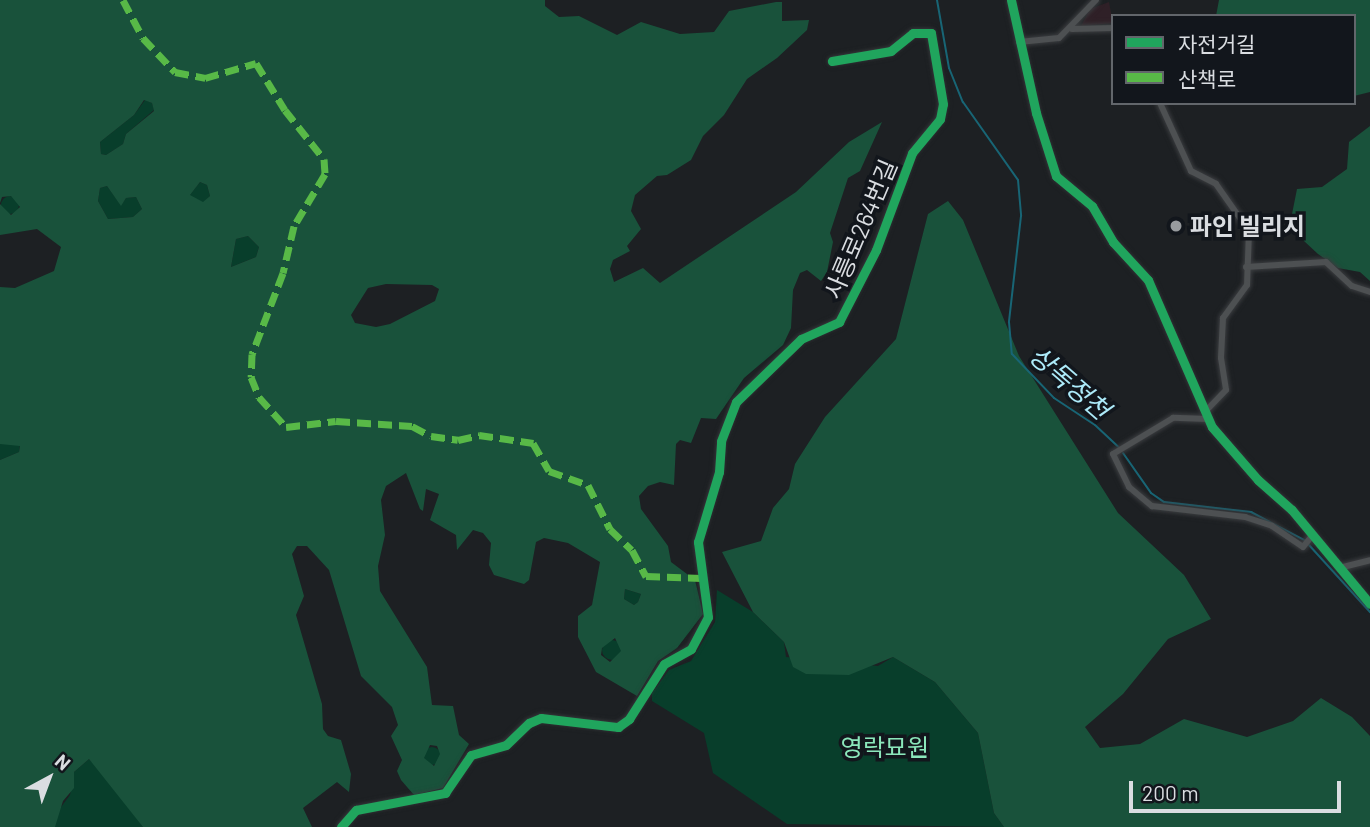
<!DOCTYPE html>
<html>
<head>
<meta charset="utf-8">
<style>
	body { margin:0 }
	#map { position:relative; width:1370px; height:827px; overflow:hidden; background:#1d2023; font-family:Barlow,"Noto Sans KR",sans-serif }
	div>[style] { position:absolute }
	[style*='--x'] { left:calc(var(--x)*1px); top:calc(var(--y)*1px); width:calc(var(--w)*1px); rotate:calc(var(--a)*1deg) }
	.industrial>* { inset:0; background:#2f2027 }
	.green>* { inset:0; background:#083e2b }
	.round { border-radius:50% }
	.forest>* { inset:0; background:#19523b }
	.stream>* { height:2px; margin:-1px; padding:0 1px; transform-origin:1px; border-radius:1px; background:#186575 }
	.roads { filter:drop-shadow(0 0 2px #3a3c3f) drop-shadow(0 0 2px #3a3c3f) }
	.street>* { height:6px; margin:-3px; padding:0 3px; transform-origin:3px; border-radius:3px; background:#4d5052 }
	.quiet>* { height:7px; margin-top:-3.5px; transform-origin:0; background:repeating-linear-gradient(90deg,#58b947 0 14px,transparent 0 21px) }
	.cycleway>* { height:9px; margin:-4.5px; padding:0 4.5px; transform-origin:4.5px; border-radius:4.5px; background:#20a55d }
	.dots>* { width:19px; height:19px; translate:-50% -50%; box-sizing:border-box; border:4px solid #12161c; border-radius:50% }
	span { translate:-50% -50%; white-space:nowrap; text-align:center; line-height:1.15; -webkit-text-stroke:7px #12161c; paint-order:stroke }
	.poi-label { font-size:24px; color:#dadde1; font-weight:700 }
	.left { translate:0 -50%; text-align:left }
	.street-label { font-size:24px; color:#dadde1 }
	.park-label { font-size:24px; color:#8be7bb }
	.water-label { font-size:26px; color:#adebfa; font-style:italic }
	.legend { position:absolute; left:1111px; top:14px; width:245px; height:91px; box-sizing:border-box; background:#12161c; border:2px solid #62666b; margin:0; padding:9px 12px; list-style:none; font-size:21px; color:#dadde1 }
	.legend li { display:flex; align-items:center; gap:14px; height:35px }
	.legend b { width:35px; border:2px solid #62666b }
	.north { position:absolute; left:14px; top:743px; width:70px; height:70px; -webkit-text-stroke:5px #12161c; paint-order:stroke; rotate:41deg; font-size:19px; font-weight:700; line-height:28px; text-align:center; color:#dadde1 }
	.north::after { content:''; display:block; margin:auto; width:24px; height:32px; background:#dadde1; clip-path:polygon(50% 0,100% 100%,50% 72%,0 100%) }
	.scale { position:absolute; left:1129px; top:781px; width:212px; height:32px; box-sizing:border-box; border:4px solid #dadde1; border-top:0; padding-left:9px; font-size:21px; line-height:24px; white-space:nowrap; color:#dadde1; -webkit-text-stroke:5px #12161c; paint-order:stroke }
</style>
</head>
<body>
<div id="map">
	<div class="industrial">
		<i style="clip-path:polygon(1109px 2px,1113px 23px,1081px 26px,1090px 9px)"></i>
	</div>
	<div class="green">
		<i style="clip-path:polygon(145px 100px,152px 103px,154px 110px,126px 134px,123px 144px,106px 155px,101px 154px,100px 142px,134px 115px)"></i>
		<i class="round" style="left:48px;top:124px;width:16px;height:16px"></i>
		<i style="clip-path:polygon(200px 182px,207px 185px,210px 196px,203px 203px,189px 196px)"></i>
		<i style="clip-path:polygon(107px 186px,121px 205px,126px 198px,136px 197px,142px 209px,133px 217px,108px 219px,98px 201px,100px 188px)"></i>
		<i class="round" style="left:1px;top:196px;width:18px;height:18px"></i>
		<i style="clip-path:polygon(248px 236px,259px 247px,256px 257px,231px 267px,236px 239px)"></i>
		<i style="clip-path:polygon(13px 443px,20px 445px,19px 452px,0 460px,0 444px)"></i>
		<i style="clip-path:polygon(625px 589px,641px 594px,638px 602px,634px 605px,624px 599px)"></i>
		<i style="clip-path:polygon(717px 590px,753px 612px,784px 642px,786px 657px,878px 666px,893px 657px,935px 682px,978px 733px,994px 813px,1004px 827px,787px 824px,713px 773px,704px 733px,652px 701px,652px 693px,669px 670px,691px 661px,715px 622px)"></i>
		<i class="round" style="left:602px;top:640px;width:20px;height:20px"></i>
		<i class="round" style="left:423px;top:747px;width:18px;height:18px"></i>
		<i style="clip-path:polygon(89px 759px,114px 785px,143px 827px,46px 827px,70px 795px,74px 772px)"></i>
	</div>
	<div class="forest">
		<i style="clip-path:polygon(evenodd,0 0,545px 0,545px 6px,559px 17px,579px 16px,617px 35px,641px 22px,680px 34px,714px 32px,729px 11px,776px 2px,782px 2px,782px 21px,809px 20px,807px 30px,777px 58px,747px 79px,724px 115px,703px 136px,691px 160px,667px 175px,657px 176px,635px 195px,631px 211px,641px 229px,627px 246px,630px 251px,613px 260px,610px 269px,614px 282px,643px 268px,660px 283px,796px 192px,849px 142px,882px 122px,860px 171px,848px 178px,830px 233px,833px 242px,827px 272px,821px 281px,807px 270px,800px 273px,793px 290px,791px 328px,783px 345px,744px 378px,716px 419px,701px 418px,691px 443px,680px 440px,676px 444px,674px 485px,660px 482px,648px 486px,639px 496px,641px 509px,668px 546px,671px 562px,695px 580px,703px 614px,677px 648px,658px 661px,637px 696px,596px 672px,578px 637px,578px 616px,592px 605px,600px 562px,568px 543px,544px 538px,536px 542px,529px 580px,524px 584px,494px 575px,489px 565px,491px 543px,483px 533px,473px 530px,457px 550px,456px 535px,430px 520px,439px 494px,426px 489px,423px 511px,420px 509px,406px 473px,386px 486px,381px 500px,385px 535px,378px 566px,380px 591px,427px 667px,432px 705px,453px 706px,459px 735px,469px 744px,443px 788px,414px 795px,401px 780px,397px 771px,402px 760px,391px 736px,398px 725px,392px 707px,361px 676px,329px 570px,307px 546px,297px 546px,292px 554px,304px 596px,296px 615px,322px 704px,323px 729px,328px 736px,341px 740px,351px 774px,349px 792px,337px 782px,303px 808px,312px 827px,143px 827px,89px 759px,74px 772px,74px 788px,63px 801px,55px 827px,0 827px,0 460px,19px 452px,20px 446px,0 444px,0 287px,15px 288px,54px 271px,61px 247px,37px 229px,0 235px,0 204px,11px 215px,20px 207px,11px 196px,2px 197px,0 203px,0 0,144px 100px,152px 103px,154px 111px,126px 134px,123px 144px,106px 155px,101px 154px,100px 142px,134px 115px,144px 100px,0 0,200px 182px,207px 185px,210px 196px,203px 202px,190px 195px,200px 182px,0 0,107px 186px,121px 206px,126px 198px,136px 197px,142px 209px,133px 217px,108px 219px,98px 201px,100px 188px,107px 186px,0 0,248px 236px,259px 247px,256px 257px,231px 267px,236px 239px,248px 236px,0 0,386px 284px,432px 285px,439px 289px,435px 301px,390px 324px,376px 327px,355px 323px,351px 315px,368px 288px,386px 284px,0 0,625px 589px,641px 594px,638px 602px,634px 605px,624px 599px,625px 589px,0 0,615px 638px,621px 651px,610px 662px,601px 655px,602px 648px,615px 638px,0 0,430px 745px,437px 746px,440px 754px,434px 766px,424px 758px,430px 745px)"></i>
		<i style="clip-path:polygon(1219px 0,1370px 0,1370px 92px,1354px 96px,1354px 16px,1216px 16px)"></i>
		<i style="clip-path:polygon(1370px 126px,1370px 281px,1360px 272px,1338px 268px,1318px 254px,1304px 241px,1292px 214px,1297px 189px,1322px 187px,1347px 169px,1349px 142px)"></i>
		<i style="clip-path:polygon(948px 201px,963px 220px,1019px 356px,1118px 513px,1184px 575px,1211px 619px,1168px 639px,1123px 694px,1085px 727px,1100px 748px,1140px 744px,1184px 719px,1247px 737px,1293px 721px,1321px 698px,1352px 717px,1370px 736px,1370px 827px,1004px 827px,994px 813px,978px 733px,935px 682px,893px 657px,849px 675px,806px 674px,793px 667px,784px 642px,753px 612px,722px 552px,761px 541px,773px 508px,789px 489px,795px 464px,825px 417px,896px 339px,928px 214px)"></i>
	</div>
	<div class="stream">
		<i style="--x:937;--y:0;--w:69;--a:80"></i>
		<i style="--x:949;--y:68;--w:37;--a:68"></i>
		<i style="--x:963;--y:102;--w:95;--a:54.8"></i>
		<i style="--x:1018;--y:180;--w:36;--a:85"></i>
		<i style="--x:1021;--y:216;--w:107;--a:96.5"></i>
		<i style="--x:1009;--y:322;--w:32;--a:85"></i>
		<i style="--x:1012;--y:354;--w:61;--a:46.3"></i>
		<i style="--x:1054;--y:398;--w:49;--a:33.4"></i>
		<i style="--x:1095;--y:425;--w:34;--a:43"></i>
		<i style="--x:1123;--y:453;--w:49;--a:55"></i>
		<i style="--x:1151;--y:493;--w:16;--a:35"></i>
		<i style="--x:1164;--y:502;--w:88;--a:6.6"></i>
		<i style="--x:1251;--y:512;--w:62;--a:27.8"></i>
		<i style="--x:1309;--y:545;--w:91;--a:47.7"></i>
	</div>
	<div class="roads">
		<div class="street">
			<i style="--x:1011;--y:0;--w:116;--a:77.5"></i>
			<i style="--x:1036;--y:113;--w:66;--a:72.4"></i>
			<i style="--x:1056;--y:176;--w:47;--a:39.8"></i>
			<i style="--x:1092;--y:206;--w:42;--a:59.7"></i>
			<i style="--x:1113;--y:242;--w:52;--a:47.4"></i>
			<i style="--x:1148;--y:280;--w:160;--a:66.5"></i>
			<i style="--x:1212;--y:427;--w:70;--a:49"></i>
			<i style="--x:1258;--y:480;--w:45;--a:41.4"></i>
			<i style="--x:1292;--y:510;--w:122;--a:50.3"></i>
			<i style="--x:1072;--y:29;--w:41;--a:-1.4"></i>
			<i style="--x:1019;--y:42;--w:40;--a:-5.7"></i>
			<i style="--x:1059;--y:38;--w:53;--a:-45.8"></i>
			<i style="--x:1160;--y:103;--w:75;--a:65.5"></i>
			<i style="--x:1191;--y:171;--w:28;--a:27"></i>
			<i style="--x:1216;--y:184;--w:57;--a:54.9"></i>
			<i style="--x:1249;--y:231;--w:54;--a:92.1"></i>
			<i style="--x:1247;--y:285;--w:41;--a:126"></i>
			<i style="--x:1223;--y:318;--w:40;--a:92.9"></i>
			<i style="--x:1221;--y:358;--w:32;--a:81"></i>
			<i style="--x:1226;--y:390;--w:29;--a:134"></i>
			<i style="--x:1246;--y:267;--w:80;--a:-3.6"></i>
			<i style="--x:1326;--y:262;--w:35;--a:43"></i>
			<i style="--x:1352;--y:286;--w:19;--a:18"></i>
			<i style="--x:1208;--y:419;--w:35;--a:-178"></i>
			<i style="--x:1173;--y:418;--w:70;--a:149"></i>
			<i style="--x:1113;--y:454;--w:37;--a:64"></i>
			<i style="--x:1129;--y:487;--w:30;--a:40"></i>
			<i style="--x:1152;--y:506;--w:94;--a:6.7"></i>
			<i style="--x:1245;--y:517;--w:28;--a:18"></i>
			<i style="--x:1272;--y:526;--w:37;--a:34"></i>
			<i style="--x:1303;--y:547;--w:14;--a:-51"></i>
			<i style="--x:1339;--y:568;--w:32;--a:-14"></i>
			<i style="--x:341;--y:827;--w:23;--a:-49"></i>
			<i style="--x:356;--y:810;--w:91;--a:-10.8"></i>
			<i style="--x:445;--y:793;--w:46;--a:-55.6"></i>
			<i style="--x:471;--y:755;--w:36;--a:-16"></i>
			<i style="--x:506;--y:745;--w:32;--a:-44"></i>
			<i style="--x:529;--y:723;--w:13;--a:-23"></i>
			<i style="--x:541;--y:718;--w:78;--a:6.7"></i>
			<i style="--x:618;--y:727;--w:14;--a:-36"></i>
			<i style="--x:629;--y:719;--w:65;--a:-57.5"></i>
			<i style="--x:664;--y:664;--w:31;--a:-29"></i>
			<i style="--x:691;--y:649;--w:36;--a:-62"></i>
			<i style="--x:708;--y:617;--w:76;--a:-97.6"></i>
			<i style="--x:698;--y:542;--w:73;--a:-73.3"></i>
			<i style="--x:719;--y:472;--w:31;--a:-86"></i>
			<i style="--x:721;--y:441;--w:42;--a:-69"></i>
			<i style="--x:736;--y:402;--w:91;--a:-44.1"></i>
			<i style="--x:801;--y:339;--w:42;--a:-24.1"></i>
			<i style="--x:839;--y:322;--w:81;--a:-62.8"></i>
			<i style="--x:876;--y:250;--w:103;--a:-69.6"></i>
			<i style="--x:912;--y:153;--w:44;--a:-50.5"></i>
			<i style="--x:940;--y:119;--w:15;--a:-79"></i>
			<i style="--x:943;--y:104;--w:72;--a:-99.6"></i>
			<i style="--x:931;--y:33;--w:18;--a:180"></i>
			<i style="--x:913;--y:33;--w:28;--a:141"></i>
			<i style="--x:891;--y:51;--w:60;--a:170.4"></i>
		</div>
	</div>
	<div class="quiet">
		<i style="--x:123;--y:0;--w:43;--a:62.2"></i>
		<i style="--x:143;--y:38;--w:47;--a:46.7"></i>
		<i style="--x:175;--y:72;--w:31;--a:11"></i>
		<i style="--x:205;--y:78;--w:53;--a:-16.4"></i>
		<i style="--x:256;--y:63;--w:55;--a:58.3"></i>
		<i style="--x:285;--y:110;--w:63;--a:51.5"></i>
		<i style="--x:324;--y:159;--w:15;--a:86"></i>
		<i style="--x:325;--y:174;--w:61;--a:120.8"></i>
		<i style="--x:294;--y:226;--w:48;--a:103.2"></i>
		<i style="--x:283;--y:273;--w:87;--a:110.9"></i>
		<i style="--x:252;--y:354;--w:23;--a:92"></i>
		<i style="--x:251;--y:377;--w:22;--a:68"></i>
		<i style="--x:259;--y:397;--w:40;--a:48"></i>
		<i style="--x:286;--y:427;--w:50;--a:-6.8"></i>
		<i style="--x:336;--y:421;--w:76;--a:3.8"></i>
		<i style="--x:412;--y:426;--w:21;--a:28"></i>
		<i style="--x:431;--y:436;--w:27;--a:8"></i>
		<i style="--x:458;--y:440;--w:22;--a:-13"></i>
		<i style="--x:479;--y:435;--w:55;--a:8.4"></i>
		<i style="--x:533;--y:443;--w:32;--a:60"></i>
		<i style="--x:549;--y:471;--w:41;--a:19.7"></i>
		<i style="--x:588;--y:485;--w:49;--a:63.4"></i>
		<i style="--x:610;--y:529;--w:30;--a:44"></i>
		<i style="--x:632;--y:550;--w:30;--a:62"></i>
		<i style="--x:646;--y:576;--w:56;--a:2"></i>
	</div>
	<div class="cycleway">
		<i style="--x:1011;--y:0;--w:116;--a:77.5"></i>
		<i style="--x:1036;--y:113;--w:66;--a:72.4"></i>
		<i style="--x:1056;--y:176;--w:47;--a:39.8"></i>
		<i style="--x:1092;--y:206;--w:42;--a:59.7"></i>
		<i style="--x:1113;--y:242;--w:52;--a:47.4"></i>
		<i style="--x:1148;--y:280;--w:160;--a:66.5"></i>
		<i style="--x:1212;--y:427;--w:70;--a:49"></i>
		<i style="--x:1258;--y:480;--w:45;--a:41.4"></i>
		<i style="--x:1292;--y:510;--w:122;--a:50.3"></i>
		<i style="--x:341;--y:827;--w:23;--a:-49"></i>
		<i style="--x:356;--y:810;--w:91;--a:-10.8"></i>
		<i style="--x:445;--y:793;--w:46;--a:-55.6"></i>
		<i style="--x:471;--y:755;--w:36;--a:-16"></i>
		<i style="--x:506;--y:745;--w:32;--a:-44"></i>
		<i style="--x:529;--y:723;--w:13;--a:-23"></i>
		<i style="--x:541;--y:718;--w:78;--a:6.7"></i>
		<i style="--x:618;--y:727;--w:14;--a:-36"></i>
		<i style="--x:629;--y:719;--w:65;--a:-57.5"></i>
		<i style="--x:664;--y:664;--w:31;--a:-29"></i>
		<i style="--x:691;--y:649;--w:36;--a:-62"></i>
		<i style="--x:708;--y:617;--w:76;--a:-97.6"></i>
		<i style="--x:698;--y:542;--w:73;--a:-73.3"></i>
		<i style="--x:719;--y:472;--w:31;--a:-86"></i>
		<i style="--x:721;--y:441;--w:42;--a:-69"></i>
		<i style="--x:736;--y:402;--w:91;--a:-44.1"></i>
		<i style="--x:801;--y:339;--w:42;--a:-24.1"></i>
		<i style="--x:839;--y:322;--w:81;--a:-62.8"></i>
		<i style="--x:876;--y:250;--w:103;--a:-69.6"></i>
		<i style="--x:912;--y:153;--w:44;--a:-50.5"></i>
		<i style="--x:940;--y:119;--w:15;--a:-79"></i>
		<i style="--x:943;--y:104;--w:72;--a:-99.6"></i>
		<i style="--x:931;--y:33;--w:18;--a:180"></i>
		<i style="--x:913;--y:33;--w:28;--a:141"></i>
		<i style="--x:891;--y:51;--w:60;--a:170.4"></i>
	</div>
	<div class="dots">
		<i style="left:1176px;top:226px;background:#989b9e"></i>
	</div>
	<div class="poi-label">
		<span class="left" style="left:1190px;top:226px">파인 빌리지</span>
	</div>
	<div class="street-label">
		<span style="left:860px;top:229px;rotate:-67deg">사릉로264번길</span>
	</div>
	<div class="park-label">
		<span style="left:885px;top:747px">영락묘원</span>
	</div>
	<div class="water-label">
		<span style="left:1070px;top:382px;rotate:41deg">상독정천</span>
	</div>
	<ul class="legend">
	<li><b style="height:9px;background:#20a55d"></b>자전거길</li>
	<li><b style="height:9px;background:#58b947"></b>산책로</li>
	</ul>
	<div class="north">N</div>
	<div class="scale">200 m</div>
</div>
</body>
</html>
